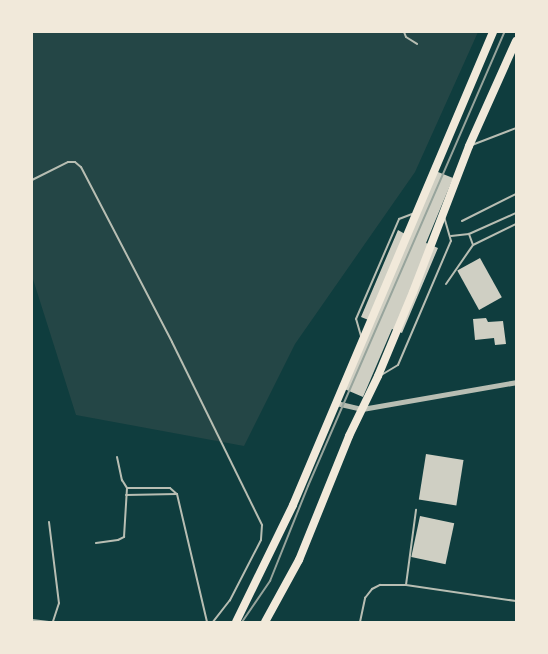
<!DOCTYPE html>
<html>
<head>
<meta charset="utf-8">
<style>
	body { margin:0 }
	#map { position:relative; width:548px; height:654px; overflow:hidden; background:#0f3d3e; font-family:Poppins,sans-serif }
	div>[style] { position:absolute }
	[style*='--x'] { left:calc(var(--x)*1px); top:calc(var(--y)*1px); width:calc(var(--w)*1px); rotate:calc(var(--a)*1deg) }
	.green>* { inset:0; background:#244646 }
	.building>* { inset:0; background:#cfcfc3; transform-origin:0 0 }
	.service>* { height:2px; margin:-1px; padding:0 1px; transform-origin:1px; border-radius:1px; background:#b8beb3 }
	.minor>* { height:5px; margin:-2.5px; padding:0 2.5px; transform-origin:2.5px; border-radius:2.5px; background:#b8beb3 }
	.trunk>* { height:8px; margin:-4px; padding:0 4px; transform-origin:4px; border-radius:4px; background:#f1e9da }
	.rail>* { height:2px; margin:-1px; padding:0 1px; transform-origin:1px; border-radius:1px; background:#97a49c }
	span { translate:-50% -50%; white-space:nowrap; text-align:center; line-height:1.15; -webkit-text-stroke:4.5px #f1e9da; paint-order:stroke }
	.frame { position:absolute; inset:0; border:33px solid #f1e9da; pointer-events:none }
</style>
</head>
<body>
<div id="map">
	<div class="green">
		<i style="clip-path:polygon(32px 32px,478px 32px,415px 172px,295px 344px,244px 446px,76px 415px,32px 276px)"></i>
	</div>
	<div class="building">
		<i style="clip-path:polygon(433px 170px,453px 178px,426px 243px,438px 248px,402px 333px,392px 329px,363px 397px,342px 388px,371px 321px,361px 317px,398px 230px,405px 234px)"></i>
		<i style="left:480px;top:258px;width:45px;height:26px;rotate:61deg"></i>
		<i style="clip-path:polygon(486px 318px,488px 322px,503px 321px,506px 344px,495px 345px,494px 338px,475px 340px,473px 319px)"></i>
		<i style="left:426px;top:454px;width:38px;height:46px;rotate:9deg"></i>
		<i style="left:420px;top:516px;width:35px;height:42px;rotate:12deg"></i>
	</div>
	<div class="service">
		<i style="--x:404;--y:32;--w:5;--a:68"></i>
		<i style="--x:406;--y:37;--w:13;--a:32"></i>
		<i style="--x:472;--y:145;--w:47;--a:-21.1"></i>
		<i style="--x:32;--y:180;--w:40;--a:-26.6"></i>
		<i style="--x:68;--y:162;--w:7;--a:0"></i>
		<i style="--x:75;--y:162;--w:8;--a:40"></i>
		<i style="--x:81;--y:167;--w:197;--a:62.5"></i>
		<i style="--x:172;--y:342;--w:204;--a:63.8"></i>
		<i style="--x:262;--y:525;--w:15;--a:94"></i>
		<i style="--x:261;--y:540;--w:68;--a:117.3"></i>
		<i style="--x:230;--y:600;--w:28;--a:128"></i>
		<i style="--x:516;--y:214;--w:7;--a:90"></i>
		<i style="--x:462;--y:221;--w:60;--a:-26.6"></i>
		<i style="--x:451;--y:236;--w:18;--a:-6"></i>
		<i style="--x:469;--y:234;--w:51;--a:-24.1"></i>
		<i style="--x:473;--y:245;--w:48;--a:-26"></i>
		<i style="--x:446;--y:284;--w:47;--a:-55.3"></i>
		<i style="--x:473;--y:245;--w:12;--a:-110"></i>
		<i style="--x:361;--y:336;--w:18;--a:-106"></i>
		<i style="--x:356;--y:319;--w:109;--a:-66.7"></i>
		<i style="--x:399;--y:219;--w:14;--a:-21"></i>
		<i style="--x:383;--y:374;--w:17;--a:-31"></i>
		<i style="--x:398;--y:365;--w:135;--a:-66.9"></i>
		<i style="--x:451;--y:241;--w:25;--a:-106"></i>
		<i style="--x:117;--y:457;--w:24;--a:78"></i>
		<i style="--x:122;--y:480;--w:9;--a:58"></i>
		<i style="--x:127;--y:488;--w:43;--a:0"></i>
		<i style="--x:170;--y:488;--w:9;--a:41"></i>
		<i style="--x:177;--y:494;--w:131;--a:76.8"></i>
		<i style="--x:126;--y:495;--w:51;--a:-1.1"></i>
		<i style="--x:49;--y:522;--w:82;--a:83"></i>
		<i style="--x:59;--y:603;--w:20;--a:108"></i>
		<i style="--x:96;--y:543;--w:22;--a:-8"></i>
		<i style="--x:118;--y:540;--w:7;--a:-27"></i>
		<i style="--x:124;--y:537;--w:49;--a:-86.5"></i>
		<i style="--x:406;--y:585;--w:76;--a:-82.4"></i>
		<i style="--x:32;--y:620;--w:17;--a:7"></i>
		<i style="--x:360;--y:622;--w:25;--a:-78"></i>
		<i style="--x:365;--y:598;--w:11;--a:-52"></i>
		<i style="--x:372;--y:589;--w:9;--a:-27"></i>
		<i style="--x:380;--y:585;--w:26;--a:0"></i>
		<i style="--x:406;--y:585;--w:111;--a:8.3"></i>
	</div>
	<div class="minor">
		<i style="--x:336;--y:403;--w:27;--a:13"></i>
		<i style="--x:362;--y:409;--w:156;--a:-9.9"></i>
	</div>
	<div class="trunk">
		<i style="--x:236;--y:622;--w:130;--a:-64"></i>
		<i style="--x:293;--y:505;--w:514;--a:-67.08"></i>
		<i style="--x:265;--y:622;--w:71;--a:-61.3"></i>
		<i style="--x:299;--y:560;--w:134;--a:-68"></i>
		<i style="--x:349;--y:436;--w:67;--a:-64.2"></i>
		<i style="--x:378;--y:376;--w:91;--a:-67.4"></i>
		<i style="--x:413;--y:292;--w:156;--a:-69"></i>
		<i style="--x:469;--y:146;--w:115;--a:-65.9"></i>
	</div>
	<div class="rail">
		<i style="--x:242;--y:622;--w:50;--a:-55.7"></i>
		<i style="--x:270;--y:581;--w:102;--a:-68.2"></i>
		<i style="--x:308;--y:486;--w:495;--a:-66.6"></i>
	</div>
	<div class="frame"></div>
</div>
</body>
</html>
